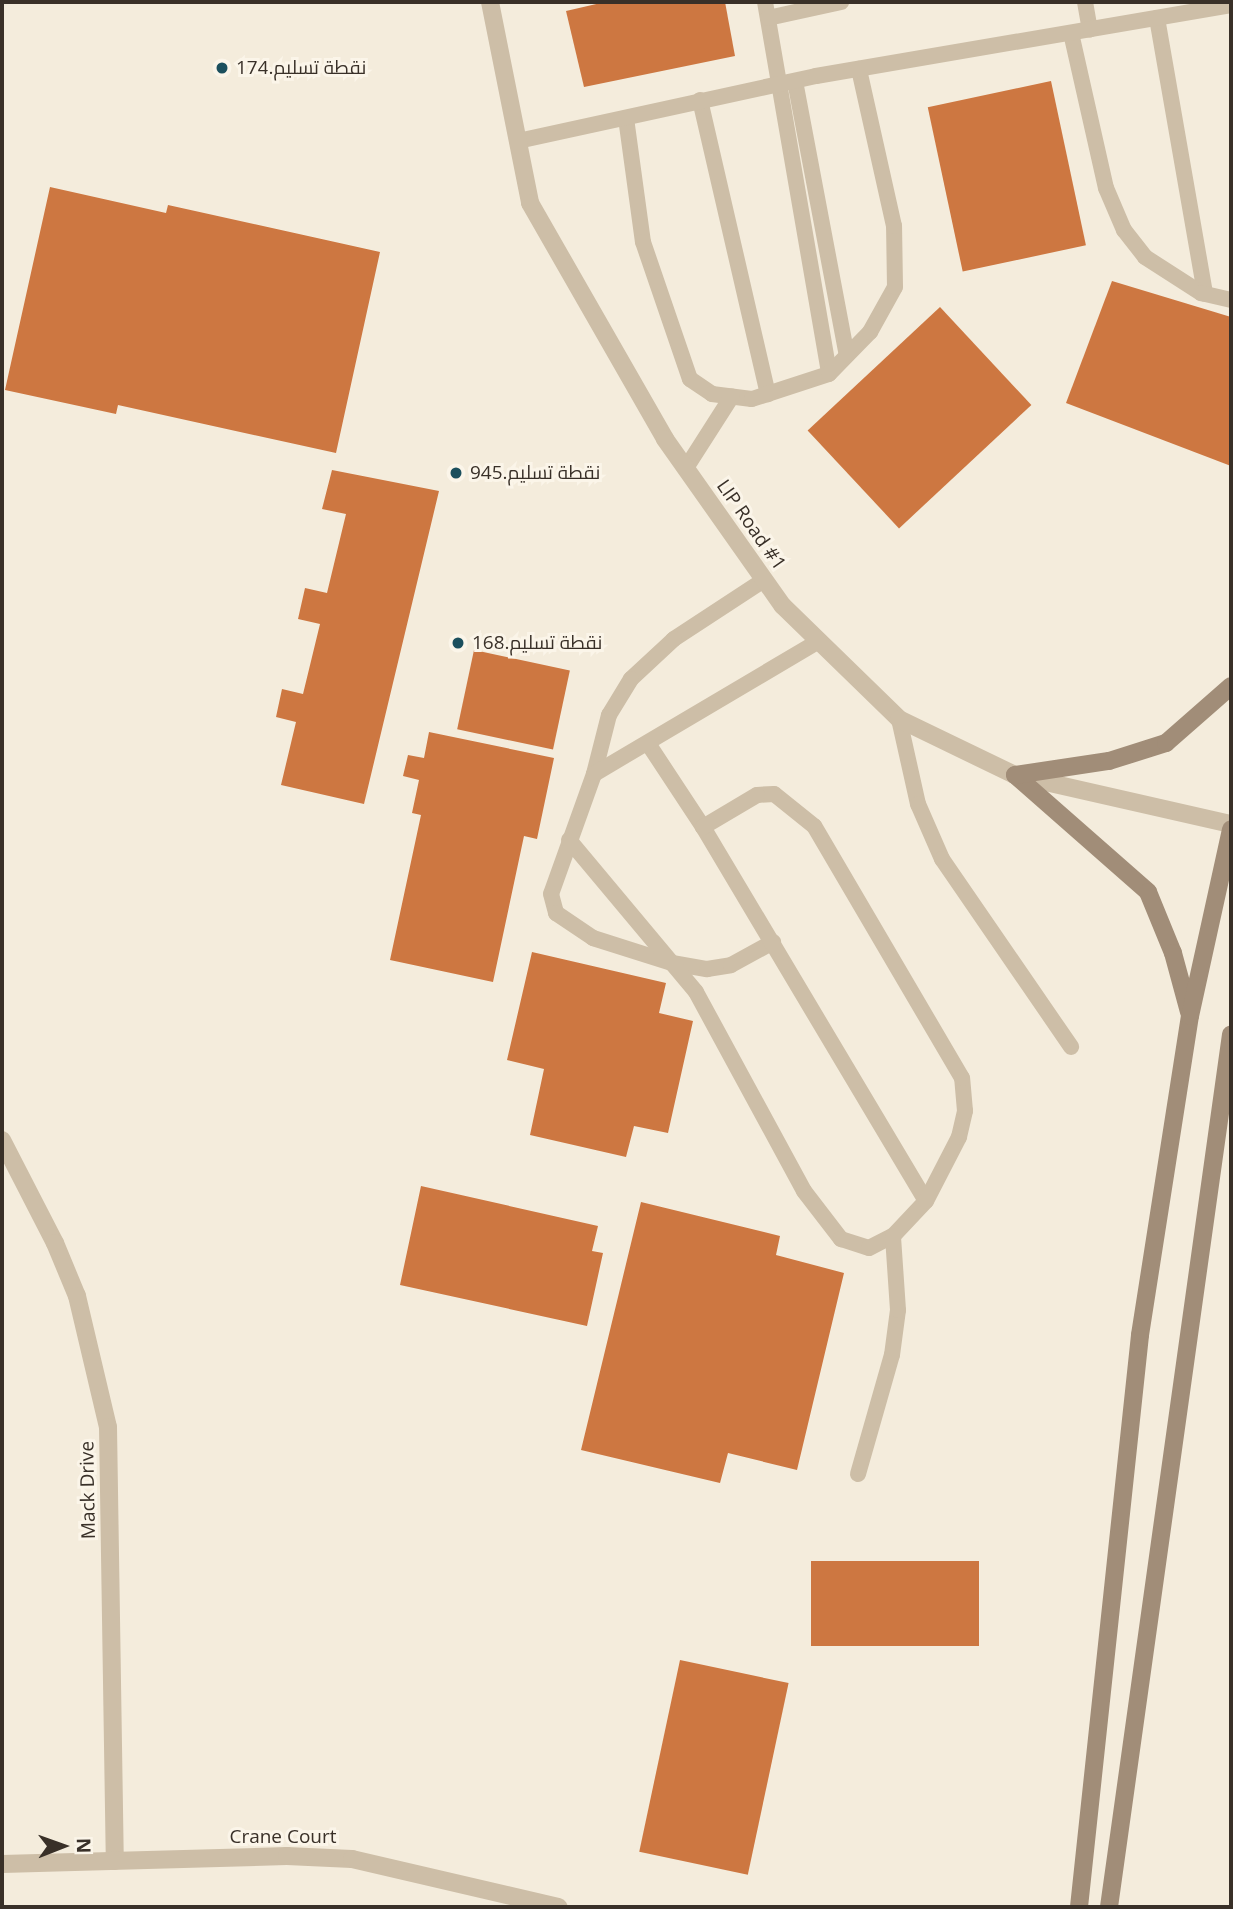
<!DOCTYPE html>
<html>
<head>
<meta charset="utf-8">
<style>
	body { margin:0 }
	#map { position:relative; width:1233px; height:1909px; overflow:hidden; background:#f4ecdc; font-family:"Open Sans",Cairo,sans-serif }
	div>[style] { position:absolute }
	[style*='--x'] { left:calc(var(--x)*1px); top:calc(var(--y)*1px); width:calc(var(--w)*1px); rotate:calc(var(--a)*1deg) }
	.building>* { inset:0; background:#cd7741; transform-origin:0 0 }
	.service>* { height:16px; margin:-8px; padding:0 8px; transform-origin:8px; border-radius:8px; background:#cdbea7 }
	.minor>* { height:18px; margin:-9px; padding:0 9px; transform-origin:9px; border-radius:9px; background:#cdbea7 }
	.secondary>* { height:18px; margin:-9px; padding:0 9px; transform-origin:9px; border-radius:9px; background:#a18d78 }
	.dots>* { width:19px; height:19px; translate:-50% -50%; box-sizing:border-box; border:4px solid #fbf5e9; border-radius:50% }
	span { translate:-50% -50%; white-space:nowrap; text-align:center; line-height:1.15; -webkit-text-stroke:6px #fbf5e9; paint-order:stroke }
	.poi-label { font-size:19px; color:#393028 }
	.left { translate:0 -50%; text-align:left }
	.street-label { font-size:19px; color:#393028 }
	.frame { position:absolute; inset:0; border:4px solid #393028; pointer-events:none }
	.north { position:absolute; left:28px; top:1811px; width:70px; height:70px; -webkit-text-stroke:5px #fbf5e9; paint-order:stroke; rotate:89deg; font-size:19px; font-weight:700; line-height:28px; text-align:center; color:#393028 }
	.north::after { content:''; display:block; margin:auto; width:24px; height:32px; background:#393028; clip-path:polygon(50% 0,100% 100%,50% 72%,0 100%) }
</style>
</head>
<body>
<div id="map">
	<div class="building">
		<i style="clip-path:polygon(605px 2px,725px 2px,735px 56px,584px 87px,566px 11px)"></i>
		<i style="left:1051px;top:81px;width:168px;height:126px;rotate:78deg"></i>
		<i style="clip-path:polygon(50px 187px,166px 213px,168px 205px,380px 252px,336px 453px,118px 405px,116px 414px,5px 390px)"></i>
		<i style="clip-path:polygon(1112px 281px,1231px 317px,1231px 466px,1066px 403px)"></i>
		<i style="left:940px;top:307px;width:134px;height:181px;rotate:47deg"></i>
		<i style="clip-path:polygon(332px 470px,439px 491px,364px 804px,281px 785px,296px 722px,276px 717px,282px 689px,303px 694px,320px 624px,298px 619px,305px 588px,327px 593px,346px 514px,322px 509px)"></i>
		<i style="left:474px;top:650px;width:98px;height:81px;rotate:12deg"></i>
		<i style="clip-path:polygon(429px 732px,554px 758px,537px 839px,524px 836px,493px 982px,390px 960px,421px 815px,412px 813px,419px 780px,403px 776px,408px 755px,424px 758px)"></i>
		<i style="clip-path:polygon(532px 952px,666px 983px,659px 1013px,693px 1021px,668px 1133px,634px 1126px,626px 1157px,530px 1135px,544px 1069px,507px 1060px)"></i>
		<i style="clip-path:polygon(421px 1186px,598px 1226px,592px 1251px,603px 1253px,587px 1326px,400px 1285px)"></i>
		<i style="clip-path:polygon(641px 1202px,780px 1236px,776px 1255px,844px 1273px,797px 1470px,728px 1453px,720px 1483px,581px 1450px)"></i>
		<i style="left:811px;top:1561px;width:168px;height:85px"></i>
		<i style="left:680px;top:1660px;width:111px;height:196px;rotate:12deg"></i>
	</div>
	<div class="service">
		<i style="--x:765;--y:2;--w:377;--a:80.2"></i>
		<i style="--x:1085;--y:2;--w:28;--a:80"></i>
		<i style="--x:768;--y:18;--w:75;--a:-12.4"></i>
		<i style="--x:1157;--y:18;--w:280;--a:80.1"></i>
		<i style="--x:1071;--y:33;--w:159;--a:77.3"></i>
		<i style="--x:1106;--y:188;--w:46;--a:66.8"></i>
		<i style="--x:1124;--y:230;--w:34;--a:52"></i>
		<i style="--x:1145;--y:257;--w:67;--a:32.7"></i>
		<i style="--x:1201;--y:293;--w:31;--a:13"></i>
		<i style="--x:795;--y:81;--w:279;--a:79.3"></i>
		<i style="--x:700;--y:100;--w:302;--a:77"></i>
		<i style="--x:626;--y:118;--w:125;--a:82.2"></i>
		<i style="--x:643;--y:242;--w:145;--a:71.1"></i>
		<i style="--x:690;--y:379;--w:27;--a:34"></i>
		<i style="--x:712;--y:394;--w:40;--a:7.1"></i>
		<i style="--x:752;--y:399;--w:81;--a:-18"></i>
		<i style="--x:829;--y:374;--w:59;--a:-45.7"></i>
		<i style="--x:870;--y:332;--w:51;--a:-60.9"></i>
		<i style="--x:895;--y:287;--w:61;--a:-90.9"></i>
		<i style="--x:894;--y:226;--w:161;--a:-102.6"></i>
		<i style="--x:518;--y:141;--w:305;--a:-12.3"></i>
		<i style="--x:816;--y:76;--w:421;--a:-9.7"></i>
		<i style="--x:686;--y:468;--w:85;--a:-57.4"></i>
		<i style="--x:764;--y:580;--w:108;--a:146.8"></i>
		<i style="--x:674;--y:639;--w:59;--a:137.1"></i>
		<i style="--x:631;--y:679;--w:42;--a:121.4"></i>
		<i style="--x:609;--y:715;--w:61;--a:104.3"></i>
		<i style="--x:594;--y:774;--w:127;--a:109.7"></i>
		<i style="--x:551;--y:894;--w:20;--a:75"></i>
		<i style="--x:556;--y:913;--w:45;--a:34"></i>
		<i style="--x:593;--y:938;--w:83;--a:17.6"></i>
		<i style="--x:672;--y:963;--w:36;--a:10"></i>
		<i style="--x:707;--y:969;--w:24;--a:-9"></i>
		<i style="--x:731;--y:965;--w:48;--a:-28.7"></i>
		<i style="--x:899;--y:719;--w:87;--a:77.4"></i>
		<i style="--x:918;--y:804;--w:60;--a:66.4"></i>
		<i style="--x:942;--y:859;--w:228;--a:55.5"></i>
		<i style="--x:649;--y:745;--w:98;--a:56.6"></i>
		<i style="--x:703;--y:827;--w:435;--a:59.2"></i>
		<i style="--x:594;--y:774;--w:261;--a:-30.6"></i>
		<i style="--x:569;--y:840;--w:198;--a:50.1"></i>
		<i style="--x:696;--y:992;--w:226;--a:61.5"></i>
		<i style="--x:804;--y:1191;--w:61;--a:52.4"></i>
		<i style="--x:841;--y:1239;--w:29;--a:18"></i>
		<i style="--x:869;--y:1248;--w:27;--a:-27"></i>
		<i style="--x:893;--y:1236;--w:48;--a:-46.7"></i>
		<i style="--x:926;--y:1201;--w:72;--a:-62.7"></i>
		<i style="--x:959;--y:1137;--w:27;--a:-77"></i>
		<i style="--x:965;--y:1111;--w:33;--a:-95"></i>
		<i style="--x:962;--y:1078;--w:292;--a:-120.4"></i>
		<i style="--x:814;--y:826;--w:51;--a:-141.3"></i>
		<i style="--x:774;--y:794;--w:17;--a:177"></i>
		<i style="--x:757;--y:795;--w:63;--a:149.3"></i>
		<i style="--x:858;--y:1474;--w:124;--a:-74.1"></i>
		<i style="--x:892;--y:1355;--w:45;--a:-82.4"></i>
		<i style="--x:898;--y:1310;--w:74;--a:-93.9"></i>
	</div>
	<div class="minor">
		<i style="--x:490;--y:2;--w:205;--a:78.7"></i>
		<i style="--x:530;--y:203;--w:272;--a:60.2"></i>
		<i style="--x:665;--y:439;--w:204;--a:54.8"></i>
		<i style="--x:783;--y:606;--w:162;--a:44.2"></i>
		<i style="--x:899;--y:719;--w:129;--a:25.8"></i>
		<i style="--x:1015;--y:775;--w:221;--a:12.8"></i>
		<i style="--x:2;--y:1140;--w:116;--a:62.8"></i>
		<i style="--x:55;--y:1243;--w:57;--a:67.5"></i>
		<i style="--x:77;--y:1296;--w:135;--a:76.7"></i>
		<i style="--x:108;--y:1427;--w:434;--a:89.1"></i>
		<i style="--x:2;--y:1864;--w:285;--a:-1.6"></i>
		<i style="--x:287;--y:1856;--w:65;--a:2.6"></i>
		<i style="--x:352;--y:1859;--w:212;--a:13.1"></i>
	</div>
	<div class="secondary">
		<i style="--x:1015;--y:775;--w:177;--a:41.3"></i>
		<i style="--x:1148;--y:892;--w:66;--a:67.7"></i>
		<i style="--x:1173;--y:953;--w:61;--a:74.8"></i>
		<i style="--x:1015;--y:775;--w:95;--a:-8.5"></i>
		<i style="--x:1109;--y:761;--w:60;--a:-17.5"></i>
		<i style="--x:1166;--y:743;--w:86;--a:-41.2"></i>
		<i style="--x:1079;--y:1907;--w:575;--a:-83.91"></i>
		<i style="--x:1140;--y:1335;--w:323;--a:-81.1"></i>
		<i style="--x:1190;--y:1016;--w:191;--a:-77.6"></i>
		<i style="--x:1109;--y:1907;--w:881;--a:-82.04"></i>
	</div>
	<div class="dots">
		<i style="left:222px;top:68px;background:#1b4f5d"></i>
		<i style="left:456px;top:473px;background:#1b4f5d"></i>
		<i style="left:458px;top:643px;background:#1b4f5d"></i>
	</div>
	<div class="poi-label">
		<span class="left" style="left:236px;top:68px">نقطة تسليم.174</span>
		<span class="left" style="left:470px;top:473px">نقطة تسليم.945</span>
		<span class="left" style="left:472px;top:643px">نقطة تسليم.168</span>
	</div>
	<div class="street-label">
		<span style="left:751px;top:525px;rotate:55deg">LIP Road #1</span>
		<span style="left:88px;top:1490px;rotate:-91deg">Mack Drive</span>
		<span style="left:283px;top:1837px">Crane Court</span>
	</div>
	<div class="frame"></div>
	<div class="north">N</div>
</div>
</body>
</html>
